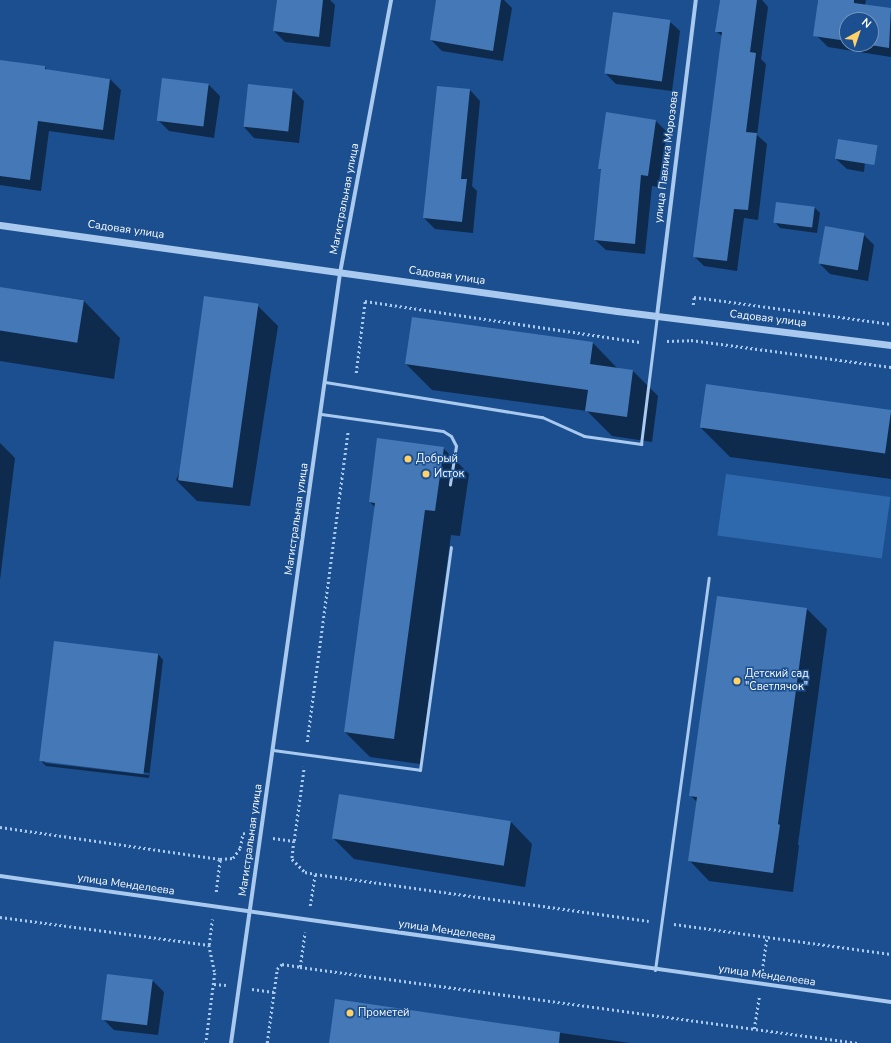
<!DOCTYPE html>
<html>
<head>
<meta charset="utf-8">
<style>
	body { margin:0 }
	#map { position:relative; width:891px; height:1043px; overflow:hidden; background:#1b4f8f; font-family:"Nunito Sans",sans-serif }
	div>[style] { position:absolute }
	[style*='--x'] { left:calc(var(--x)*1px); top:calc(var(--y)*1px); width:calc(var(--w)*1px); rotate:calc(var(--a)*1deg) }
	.green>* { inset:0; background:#2e69ad; transform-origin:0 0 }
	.shadow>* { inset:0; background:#0007 }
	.building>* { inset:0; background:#4478b7; transform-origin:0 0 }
	.path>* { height:2.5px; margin-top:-1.25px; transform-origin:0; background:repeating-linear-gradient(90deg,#a9c9ee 0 2px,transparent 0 5px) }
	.service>* { height:3px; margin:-1.5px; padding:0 1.5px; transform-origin:1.5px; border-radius:1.5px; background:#a9c9ee }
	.minor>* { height:4px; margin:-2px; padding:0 2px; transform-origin:2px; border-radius:2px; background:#a9c9ee }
	.tertiary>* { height:7px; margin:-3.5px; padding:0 3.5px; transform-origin:3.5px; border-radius:3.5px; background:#a9c9ee }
	.dots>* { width:11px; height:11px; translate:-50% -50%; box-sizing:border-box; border:2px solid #1b4f8f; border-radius:50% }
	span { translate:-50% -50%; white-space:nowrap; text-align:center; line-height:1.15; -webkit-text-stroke:3px #1b4f8f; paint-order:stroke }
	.street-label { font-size:11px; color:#fff }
	.poi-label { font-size:11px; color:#fff }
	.left { translate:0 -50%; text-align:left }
	.north { position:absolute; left:839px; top:12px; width:40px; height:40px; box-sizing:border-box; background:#1b4f8f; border:1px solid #7695bc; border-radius:50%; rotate:40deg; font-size:11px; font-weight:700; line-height:16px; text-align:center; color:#fff }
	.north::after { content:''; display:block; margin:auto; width:14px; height:18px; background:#ffd166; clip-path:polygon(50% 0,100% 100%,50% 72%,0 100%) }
</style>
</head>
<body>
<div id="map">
	<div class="green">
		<i style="left:726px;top:474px;width:166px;height:62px;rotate:8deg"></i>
	</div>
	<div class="shadow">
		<i style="clip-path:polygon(278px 0,330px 0,335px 5px,330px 47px,285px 42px,274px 31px)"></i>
		<i style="clip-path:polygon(437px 0,504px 0,512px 8px,503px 61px,442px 51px,431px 40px)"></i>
		<i style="clip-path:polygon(720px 0,762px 0,768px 7px,761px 59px,766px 64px,757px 135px,767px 144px,758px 220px,744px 218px,737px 271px,704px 266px,694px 256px,723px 37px,716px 31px)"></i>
		<i style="clip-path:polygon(evenodd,818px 0,866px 0,865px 5px,891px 9px,891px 57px,828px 47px,814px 33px,818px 0,847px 20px,871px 20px,871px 44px,847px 44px,847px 20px)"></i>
		<i style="clip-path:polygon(669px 21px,680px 31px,672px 91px,616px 84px,605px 73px)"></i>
		<i style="clip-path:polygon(0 61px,45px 67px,48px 71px,110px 79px,121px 90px,114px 140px,49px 131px,41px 191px,0 185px)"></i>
		<i style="clip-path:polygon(209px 85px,220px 96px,214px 138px,169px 131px,158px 120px)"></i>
		<i style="clip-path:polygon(293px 90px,304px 101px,299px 143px,254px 138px,244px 127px)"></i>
		<i style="clip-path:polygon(470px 90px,480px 101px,472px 186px,477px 191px,473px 233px,435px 229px,424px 218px)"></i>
		<i style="clip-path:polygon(607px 114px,656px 121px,667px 132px,658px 187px,652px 186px,645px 254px,606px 250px,595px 240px,602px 171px,599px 168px)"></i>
		<i style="clip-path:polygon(866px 153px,864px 172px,847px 169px,836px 159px)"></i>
		<i style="clip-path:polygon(815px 208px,820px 213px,817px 233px,780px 228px,775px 222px)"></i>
		<i style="clip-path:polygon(863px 234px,874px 245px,868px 281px,830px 274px,819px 263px)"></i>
		<i style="clip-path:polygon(0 288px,83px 300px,120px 338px,114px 379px,0 361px)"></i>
		<i style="clip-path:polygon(257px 305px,278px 326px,250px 506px,197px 501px,176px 480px)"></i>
		<i style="clip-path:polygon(593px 343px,618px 369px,633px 371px,658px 396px,652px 442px,612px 436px,587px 411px,432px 390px,406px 364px)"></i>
		<i style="clip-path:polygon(891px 411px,891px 479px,730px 457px,701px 428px)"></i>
		<i style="clip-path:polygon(0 443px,15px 458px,0 580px)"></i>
		<i style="clip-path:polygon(443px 448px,469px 474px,460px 536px,451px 535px,420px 764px,370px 757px,345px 732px,375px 507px,370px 502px)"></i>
		<i style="clip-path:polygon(807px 609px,827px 629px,798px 844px,799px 846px,793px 892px,709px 881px,689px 860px,697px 802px,690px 795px)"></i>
		<i style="clip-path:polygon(evenodd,158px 654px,163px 660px,149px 778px,46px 766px,41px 761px,158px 654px,45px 761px,149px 773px,149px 775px,45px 763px,45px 761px)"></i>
		<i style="clip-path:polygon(511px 822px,532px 844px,525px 887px,354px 859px,333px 838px)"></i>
		<i style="clip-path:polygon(153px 981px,164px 992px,158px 1035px,114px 1030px,103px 1019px)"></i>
		<i style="clip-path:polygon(336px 1000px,630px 1043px,330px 1043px)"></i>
	</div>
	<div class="building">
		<i style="clip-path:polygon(277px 0,323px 0,319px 37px,273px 31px)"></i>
		<i style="clip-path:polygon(436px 0,501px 0,493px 51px,430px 40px)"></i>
		<i style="clip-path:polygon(720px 0,757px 0,750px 52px,756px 53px,746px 132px,757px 133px,748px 210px,734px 209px,727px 261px,693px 257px,722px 32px,715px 32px)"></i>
		<i style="clip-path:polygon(818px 0,854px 0,854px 3px,891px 8px,889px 48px,864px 44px,871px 44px,871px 20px,847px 20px,847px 41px,813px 36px)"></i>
		<i style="left:613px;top:12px;width:58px;height:62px;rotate:8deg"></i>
		<i style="clip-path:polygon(0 60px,45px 66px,45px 69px,110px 79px,103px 130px,38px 121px,30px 180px,0 176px)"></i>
		<i style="left:162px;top:78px;width:47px;height:43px;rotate:7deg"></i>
		<i style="left:248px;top:84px;width:45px;height:43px;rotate:6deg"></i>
		<i style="clip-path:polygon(437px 86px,470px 89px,461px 179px,467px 179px,462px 222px,423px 218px)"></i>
		<i style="clip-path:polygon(606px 112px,656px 120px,648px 176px,641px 175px,635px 244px,594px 240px,601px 169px,598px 169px)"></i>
		<i style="left:838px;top:139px;width:40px;height:20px;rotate:9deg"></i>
		<i style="left:776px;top:202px;width:39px;height:21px;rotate:7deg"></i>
		<i style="left:825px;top:226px;width:40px;height:38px;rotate:10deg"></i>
		<i style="left:0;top:287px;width:85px;height:43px;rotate:9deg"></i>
		<i style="left:204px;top:296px;width:55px;height:186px;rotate:8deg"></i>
		<i style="clip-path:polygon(412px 317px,593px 342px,590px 364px,633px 370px,627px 417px,585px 411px,588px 390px,405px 364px)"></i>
		<i style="left:706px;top:384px;width:187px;height:44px;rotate:8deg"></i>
		<i style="clip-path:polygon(377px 438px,444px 447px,435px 511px,425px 510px,394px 739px,344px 732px,375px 503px,369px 502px)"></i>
		<i style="clip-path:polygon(717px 596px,807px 608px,778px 824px,780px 825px,773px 873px,688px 861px,697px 797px,689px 796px)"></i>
		<i style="left:54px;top:641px;width:105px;height:121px;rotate:7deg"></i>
		<i style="left:339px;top:794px;width:174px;height:45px;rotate:9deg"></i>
		<i style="left:107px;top:974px;width:46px;height:46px;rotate:7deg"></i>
		<i style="clip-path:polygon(335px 999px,560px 1032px,559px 1043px,329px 1043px)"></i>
	</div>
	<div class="path">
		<i style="--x:693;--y:305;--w:8;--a:-83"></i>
		<i style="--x:694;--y:297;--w:199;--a:7.8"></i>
		<i style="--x:667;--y:341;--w:24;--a:-2"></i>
		<i style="--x:691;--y:340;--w:202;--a:7.7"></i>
		<i style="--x:356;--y:373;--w:73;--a:-82.9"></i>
		<i style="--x:365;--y:301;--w:278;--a:8.5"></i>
		<i style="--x:307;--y:742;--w:314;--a:-82.5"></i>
		<i style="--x:0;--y:827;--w:222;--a:8.3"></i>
		<i style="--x:220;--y:859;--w:13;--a:-4"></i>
		<i style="--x:233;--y:858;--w:12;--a:-55"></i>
		<i style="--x:240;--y:848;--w:15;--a:-79"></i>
		<i style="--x:243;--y:833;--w:3;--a:18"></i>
		<i style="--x:273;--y:838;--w:21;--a:8"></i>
		<i style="--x:294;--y:841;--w:18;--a:96"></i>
		<i style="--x:292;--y:859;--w:18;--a:45"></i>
		<i style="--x:305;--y:872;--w:10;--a:11"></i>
		<i style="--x:315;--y:874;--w:337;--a:8"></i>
		<i style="--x:294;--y:841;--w:75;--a:-82.3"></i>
		<i style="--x:216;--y:892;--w:33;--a:-83"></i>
		<i style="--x:310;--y:906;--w:32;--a:-81"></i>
		<i style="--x:0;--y:917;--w:211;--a:7.6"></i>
		<i style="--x:209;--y:945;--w:29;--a:78"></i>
		<i style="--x:215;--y:973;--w:71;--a:97.3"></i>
		<i style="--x:674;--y:924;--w:219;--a:7.9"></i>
		<i style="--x:209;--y:945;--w:26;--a:-83"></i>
		<i style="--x:300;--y:967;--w:563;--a:7.76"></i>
		<i style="--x:762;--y:971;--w:35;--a:-82"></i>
		<i style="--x:214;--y:984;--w:12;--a:5"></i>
		<i style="--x:252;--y:989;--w:22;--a:8"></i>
		<i style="--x:754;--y:1029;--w:32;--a:-81"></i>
		<i style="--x:267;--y:1043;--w:75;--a:-82.3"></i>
		<i style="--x:277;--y:969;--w:7;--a:-45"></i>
		<i style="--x:282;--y:964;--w:18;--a:9"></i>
		<i style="--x:300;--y:967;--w:35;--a:-82"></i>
	</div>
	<div class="service">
		<i style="--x:325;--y:382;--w:220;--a:9.2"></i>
		<i style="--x:542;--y:417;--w:46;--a:24.3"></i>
		<i style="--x:584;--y:436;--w:58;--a:8"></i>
		<i style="--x:641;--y:444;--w:129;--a:-82.9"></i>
		<i style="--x:321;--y:414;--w:123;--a:7.9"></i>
		<i style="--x:443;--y:431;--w:9;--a:32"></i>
		<i style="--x:451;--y:436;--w:11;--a:63"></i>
		<i style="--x:456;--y:446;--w:39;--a:99"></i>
		<i style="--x:273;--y:750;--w:148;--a:7.7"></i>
		<i style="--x:420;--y:770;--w:225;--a:-82.1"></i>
		<i style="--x:655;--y:970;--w:396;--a:-82.2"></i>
	</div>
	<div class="minor">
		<i style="--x:657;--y:316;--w:318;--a:-83"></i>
		<i style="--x:0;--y:876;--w:900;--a:8.05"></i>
		<i style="--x:231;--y:1043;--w:778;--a:-81.94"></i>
		<i style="--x:340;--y:273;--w:278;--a:-79.4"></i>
	</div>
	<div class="tertiary">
		<i style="--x:0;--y:225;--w:623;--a:7.93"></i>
		<i style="--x:617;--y:311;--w:276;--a:7.1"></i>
	</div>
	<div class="dots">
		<i style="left:408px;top:459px;background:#ffd166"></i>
		<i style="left:426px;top:474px;background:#ffd166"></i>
		<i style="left:737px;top:681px;background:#ffd166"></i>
		<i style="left:350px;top:1013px;background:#ffd166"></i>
	</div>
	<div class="street-label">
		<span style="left:667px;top:157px;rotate:-83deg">улица Павлика Морозова</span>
		<span style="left:345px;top:199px;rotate:-79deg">Магистральная улица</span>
		<span style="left:126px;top:230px;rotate:8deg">Садовая улица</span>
		<span style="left:447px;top:276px;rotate:8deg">Садовая улица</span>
		<span style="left:768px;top:319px;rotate:7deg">Садовая улица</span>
		<span style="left:297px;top:519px;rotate:-82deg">Магистральная улица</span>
		<span style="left:251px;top:840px;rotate:-82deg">Магистральная улица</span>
		<span style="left:126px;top:885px;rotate:8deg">улица Менделеева</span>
		<span style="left:447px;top:931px;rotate:8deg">улица Менделеева</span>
		<span style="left:767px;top:976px;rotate:8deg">улица Менделеева</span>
	</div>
	<div class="poi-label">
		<span class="left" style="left:416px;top:459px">Добрый</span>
		<span class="left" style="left:434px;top:474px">Исток</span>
		<span class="left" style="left:745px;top:681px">Детский сад<br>"Светлячок"</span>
		<span class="left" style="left:358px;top:1013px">Прометей</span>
	</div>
	<div class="north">N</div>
</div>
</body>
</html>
